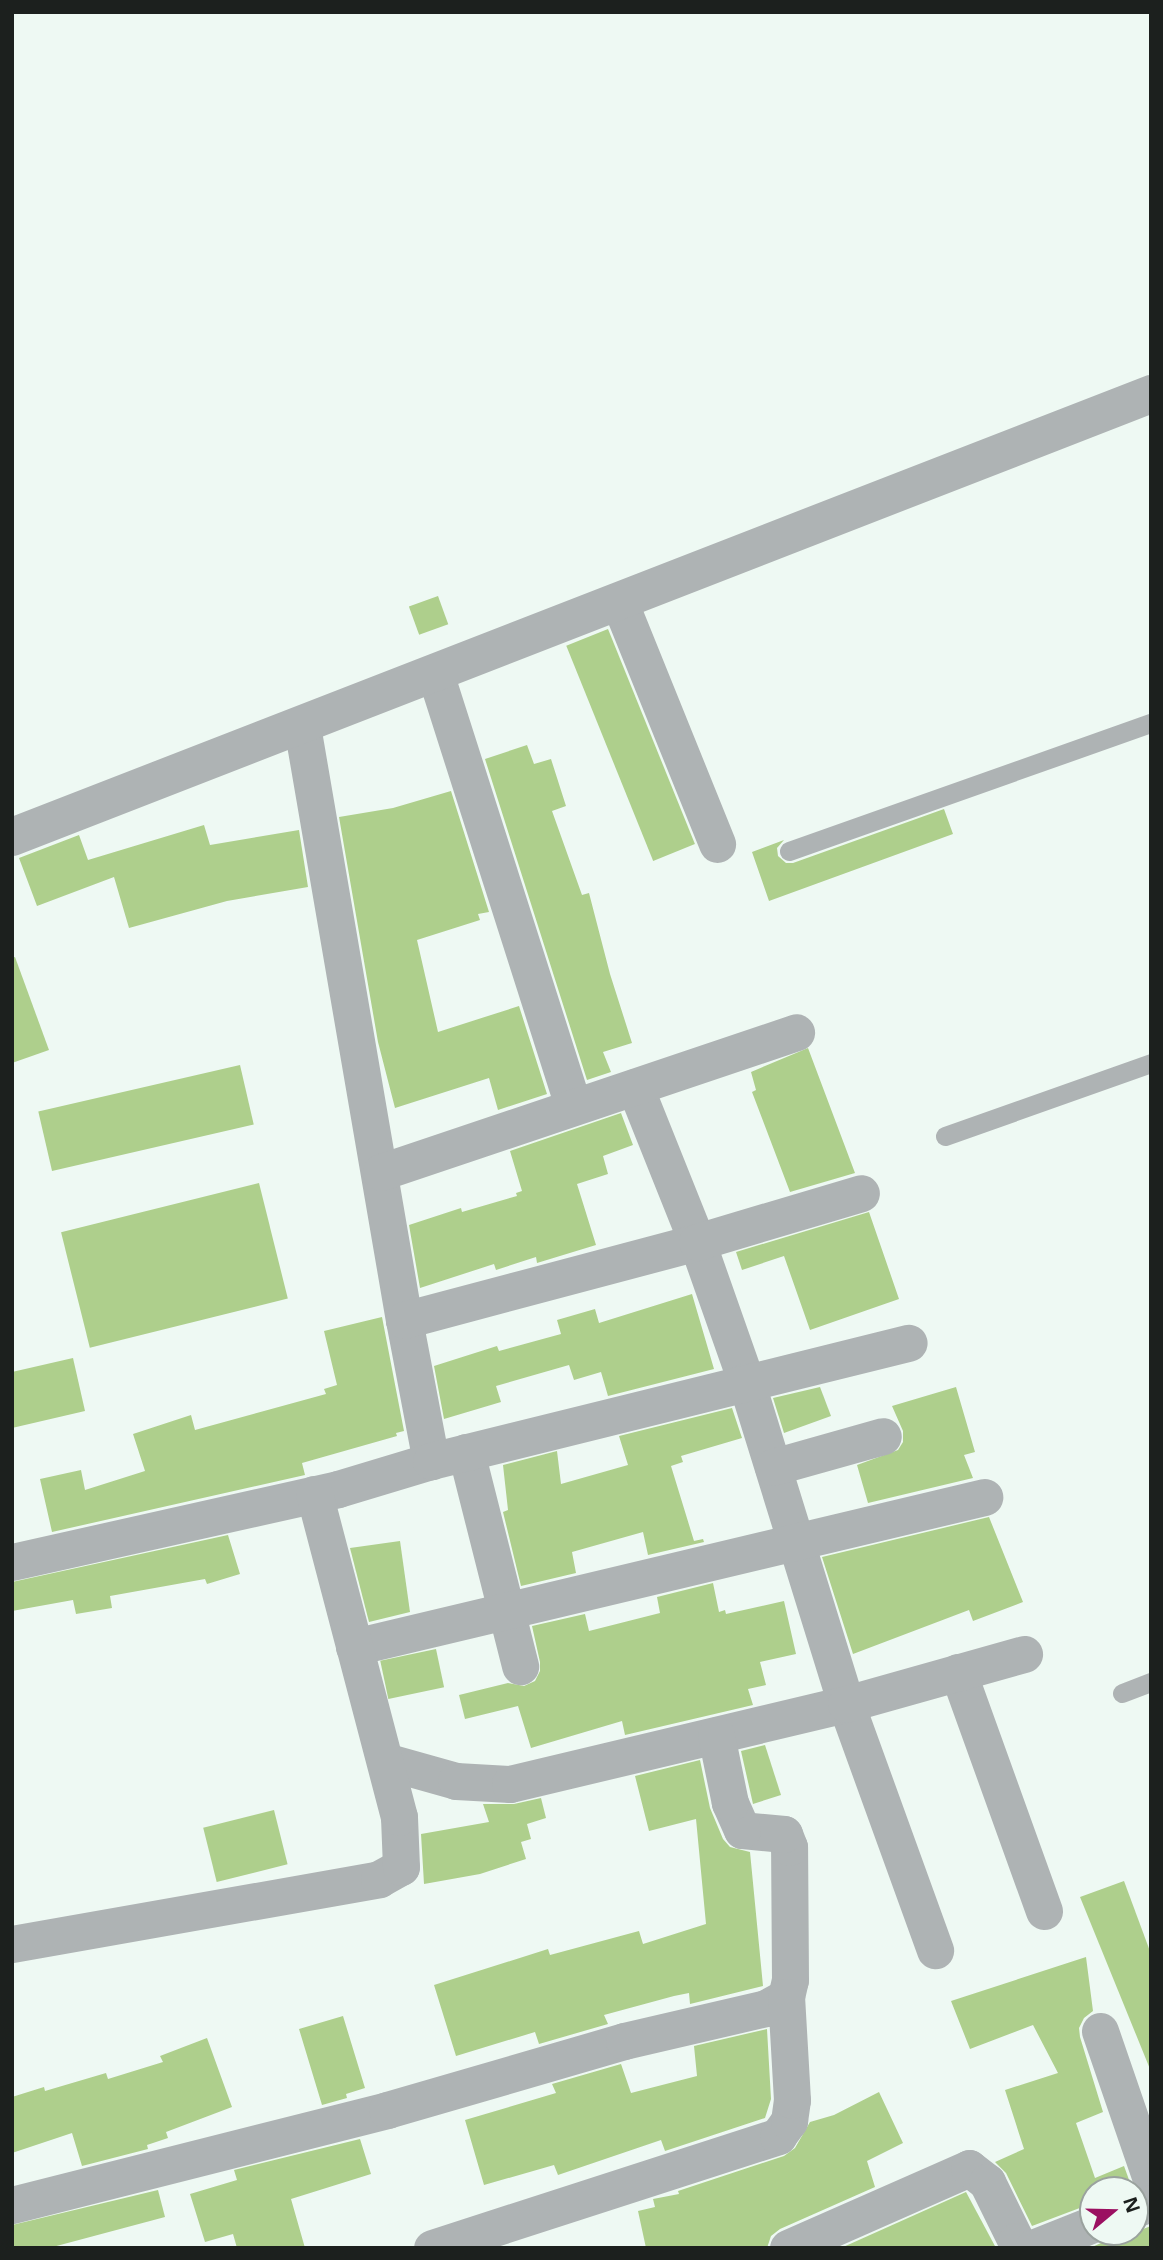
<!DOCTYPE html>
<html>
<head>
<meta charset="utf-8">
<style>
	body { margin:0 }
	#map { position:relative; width:1163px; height:2260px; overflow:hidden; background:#eef9f3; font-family:"Open Sans",sans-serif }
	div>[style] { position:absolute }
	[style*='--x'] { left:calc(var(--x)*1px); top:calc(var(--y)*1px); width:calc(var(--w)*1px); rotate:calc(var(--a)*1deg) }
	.building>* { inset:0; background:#aecf8c; transform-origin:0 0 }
	.service>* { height:19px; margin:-9.5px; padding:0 9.5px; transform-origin:9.5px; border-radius:9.5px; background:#aeb3b4 }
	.minor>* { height:37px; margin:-18.5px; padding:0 18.5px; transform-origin:18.5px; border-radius:18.5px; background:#aeb3b4 }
	.tertiary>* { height:38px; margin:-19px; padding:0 19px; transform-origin:19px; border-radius:19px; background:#aeb3b4 }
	span { translate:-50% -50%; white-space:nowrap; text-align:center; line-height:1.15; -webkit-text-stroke:7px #eef9f3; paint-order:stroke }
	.frame { position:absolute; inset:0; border:14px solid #1c201e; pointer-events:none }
	.north { position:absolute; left:1079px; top:2176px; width:70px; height:70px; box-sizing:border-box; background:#eef9f3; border:2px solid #9aa29e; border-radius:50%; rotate:71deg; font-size:19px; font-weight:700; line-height:28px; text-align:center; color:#1c201e }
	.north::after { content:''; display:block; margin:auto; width:24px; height:32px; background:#9b1061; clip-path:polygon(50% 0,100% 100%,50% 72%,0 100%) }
</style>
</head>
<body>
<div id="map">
	<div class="building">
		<i style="left:438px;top:596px;width:30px;height:31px;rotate:70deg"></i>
		<i style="left:608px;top:629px;width:232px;height:45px;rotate:68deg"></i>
		<i style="clip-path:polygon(527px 745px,534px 764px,551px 759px,566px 806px,552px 811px,582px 895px,589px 893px,610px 974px,632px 1043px,603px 1052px,611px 1072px,587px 1080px,485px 759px)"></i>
		<i style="clip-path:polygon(451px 791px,489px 912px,478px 914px,480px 920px,417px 940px,438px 1032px,519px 1006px,547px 1094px,498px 1110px,489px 1078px,395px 1108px,378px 1042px,339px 817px,393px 808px)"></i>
		<i style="clip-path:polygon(944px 809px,953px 834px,769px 901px,752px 852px,784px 840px,777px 848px,778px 856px,786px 863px,793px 863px)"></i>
		<i style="clip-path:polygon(204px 825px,210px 845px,299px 830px,308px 887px,227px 901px,129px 928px,114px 877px,37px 906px,19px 858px,79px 835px,88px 860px)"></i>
		<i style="clip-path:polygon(15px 957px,49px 1050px,12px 1063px,12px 958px)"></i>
		<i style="clip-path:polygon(808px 1048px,855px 1173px,790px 1192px,752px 1092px,756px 1090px,751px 1072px)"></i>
		<i style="left:240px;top:1065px;width:61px;height:207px;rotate:77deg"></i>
		<i style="clip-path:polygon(621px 1113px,633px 1145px,603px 1156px,608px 1174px,577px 1184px,596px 1245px,537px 1263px,536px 1257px,496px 1270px,494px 1264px,420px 1288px,409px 1225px,461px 1208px,462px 1212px,517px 1196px,516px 1193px,522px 1191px,510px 1151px)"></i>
		<i style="left:259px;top:1183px;width:119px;height:204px;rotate:76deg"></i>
		<i style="clip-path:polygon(869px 1212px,899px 1299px,810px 1330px,784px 1256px,742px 1270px,736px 1252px)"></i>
		<i style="clip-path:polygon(692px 1294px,714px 1369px,608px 1396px,601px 1372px,574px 1380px,569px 1365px,496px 1386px,501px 1402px,444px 1419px,434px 1366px,497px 1346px,499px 1351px,561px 1334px,557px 1320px,595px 1309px,599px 1323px)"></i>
		<i style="clip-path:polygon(382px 1317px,404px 1431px,396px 1433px,397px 1436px,302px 1463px,305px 1475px,52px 1532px,40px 1479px,81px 1470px,85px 1490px,145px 1471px,133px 1434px,191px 1415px,195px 1430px,326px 1394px,324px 1389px,337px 1385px,324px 1331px)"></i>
		<i style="clip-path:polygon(73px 1358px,85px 1411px,12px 1428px,12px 1372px)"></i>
		<i style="clip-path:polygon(820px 1387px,831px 1416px,784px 1433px,773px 1398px)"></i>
		<i style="clip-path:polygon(956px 1387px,975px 1452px,964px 1455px,973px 1478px,868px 1503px,857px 1465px,898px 1450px,903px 1442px,903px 1431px,892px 1406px)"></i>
		<i style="clip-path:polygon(732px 1408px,742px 1438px,681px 1456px,683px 1462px,671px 1466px,694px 1541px,703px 1539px,704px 1542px,648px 1555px,643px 1532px,572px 1552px,576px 1573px,521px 1586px,503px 1512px,508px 1510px,503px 1465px,557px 1451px,561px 1484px,628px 1465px,619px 1436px)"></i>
		<i style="clip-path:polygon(989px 1517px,1023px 1602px,973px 1621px,969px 1610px,853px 1654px,822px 1557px)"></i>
		<i style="clip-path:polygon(228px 1535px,240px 1574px,207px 1584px,205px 1579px,110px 1596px,112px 1608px,76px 1614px,73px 1600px,12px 1611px,12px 1582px)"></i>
		<i style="clip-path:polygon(400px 1541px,410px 1612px,369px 1622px,350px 1548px)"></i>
		<i style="clip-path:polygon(713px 1583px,719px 1612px,725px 1610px,726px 1614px,784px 1601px,796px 1654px,760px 1662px,766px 1685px,748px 1689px,753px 1705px,625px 1735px,622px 1721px,531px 1748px,518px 1706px,465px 1719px,459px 1695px,508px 1683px,524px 1686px,535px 1681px,540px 1671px,540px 1662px,532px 1626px,585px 1614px,589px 1631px,660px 1613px,657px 1597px)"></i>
		<i style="left:436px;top:1649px;width:39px;height:57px;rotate:78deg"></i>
		<i style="clip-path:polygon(765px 1745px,781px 1795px,753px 1804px,741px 1751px)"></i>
		<i style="clip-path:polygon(700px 1760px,710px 1808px,723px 1839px,730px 1847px,750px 1852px,763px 1986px,690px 2004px,689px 1993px,674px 1996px,604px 2015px,608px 2024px,539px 2044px,535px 2032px,456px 2056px,434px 1985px,548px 1949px,550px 1955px,639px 1931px,643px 1944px,706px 1924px,696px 1819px,649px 1831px,635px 1776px)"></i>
		<i style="clip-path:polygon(541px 1798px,546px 1818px,527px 1824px,531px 1839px,521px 1842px,526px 1859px,480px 1874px,424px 1884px,421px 1834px,489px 1822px,483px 1804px,514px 1804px)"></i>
		<i style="left:274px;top:1810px;width:56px;height:73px;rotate:76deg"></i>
		<i style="clip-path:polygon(1124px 1881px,1151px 1954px,1150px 2069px,1080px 1897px)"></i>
		<i style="clip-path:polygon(1086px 1957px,1093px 2011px,1084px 2018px,1079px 2028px,1080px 2037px,1103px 2112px,1076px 2123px,1095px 2178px,1124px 2166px,1132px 2188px,1093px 2190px,1093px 2203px,1032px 2226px,1006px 2173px,995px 2162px,1024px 2149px,1005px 2090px,1058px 2073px,1033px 2025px,970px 2049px,951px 2001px)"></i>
		<i style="clip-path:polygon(343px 2016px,365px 2088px,346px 2094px,347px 2098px,322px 2105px,299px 2029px)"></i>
		<i style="clip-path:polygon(767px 2029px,771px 2099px,765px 2118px,665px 2151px,661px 2140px,558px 2175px,554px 2165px,484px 2185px,465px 2120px,556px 2093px,552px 2084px,621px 2064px,631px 2093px,697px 2076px,694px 2046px)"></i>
		<i style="clip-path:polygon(207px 2038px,232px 2107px,166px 2132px,168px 2138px,147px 2145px,148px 2149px,82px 2166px,72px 2133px,12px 2153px,12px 2097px,44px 2087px,45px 2091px,106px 2073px,108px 2079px,163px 2062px,160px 2056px)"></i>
		<i style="clip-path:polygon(879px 2092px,903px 2143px,867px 2161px,875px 2187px,780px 2229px,771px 2236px,767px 2248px,646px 2248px,638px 2211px,655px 2207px,653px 2199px,679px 2194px,678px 2191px,784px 2156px,795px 2148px,810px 2122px,834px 2115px)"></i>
		<i style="clip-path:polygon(360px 2139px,371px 2174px,291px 2199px,305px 2248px,237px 2248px,233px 2234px,205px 2242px,190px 2194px,237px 2180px,234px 2170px)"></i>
		<i style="clip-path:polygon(158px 2190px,165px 2217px,49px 2248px,12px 2248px,12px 2225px)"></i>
		<i style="clip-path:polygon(966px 2192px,996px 2248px,841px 2248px)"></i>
		<i style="clip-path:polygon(1151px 2226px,1151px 2248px,1090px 2248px,1101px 2243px,1112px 2232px,1135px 2232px)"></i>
	</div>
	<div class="service">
		<i style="--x:789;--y:851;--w:384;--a:-19.5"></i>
		<i style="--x:945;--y:1136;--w:219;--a:-19.5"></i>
		<i style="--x:1122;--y:1693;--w:31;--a:-21"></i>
	</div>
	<div class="minor">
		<i style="--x:619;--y:601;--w:262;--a:68"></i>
		<i style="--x:435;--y:673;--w:454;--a:72.3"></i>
		<i style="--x:302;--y:726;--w:603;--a:80.26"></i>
		<i style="--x:404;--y:1320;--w:144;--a:79.2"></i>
		<i style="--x:635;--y:1087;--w:167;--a:68.2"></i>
		<i style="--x:697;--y:1242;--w:147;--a:70.6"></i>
		<i style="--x:746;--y:1381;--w:338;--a:72.8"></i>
		<i style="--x:846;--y:1704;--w:262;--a:70.1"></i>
		<i style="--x:381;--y:1172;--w:438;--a:-18.6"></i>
		<i style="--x:404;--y:1320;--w:303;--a:-14.9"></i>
		<i style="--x:697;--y:1242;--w:171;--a:-16.6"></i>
		<i style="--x:466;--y:1452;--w:221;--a:75.8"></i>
		<i style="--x:773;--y:1467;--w:114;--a:-15.7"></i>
		<i style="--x:12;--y:1562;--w:334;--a:-12.6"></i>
		<i style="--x:338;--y:1489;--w:97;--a:-16.8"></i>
		<i style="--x:431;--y:1461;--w:492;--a:-13.9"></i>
		<i style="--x:354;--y:1647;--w:648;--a:-13.39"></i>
		<i style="--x:958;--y:1672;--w:254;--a:70.2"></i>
		<i style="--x:385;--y:1761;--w:74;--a:15.7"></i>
		<i style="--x:456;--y:1781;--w:54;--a:3.2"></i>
		<i style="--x:510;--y:1784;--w:345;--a:-13.4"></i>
		<i style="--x:846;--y:1704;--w:185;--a:-15.7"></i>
		<i style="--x:12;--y:1944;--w:373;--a:-10"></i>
		<i style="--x:379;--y:1879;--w:25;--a:-29"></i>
		<i style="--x:401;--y:1867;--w:50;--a:-92.3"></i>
		<i style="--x:399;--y:1817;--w:334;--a:-104.7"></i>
		<i style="--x:1100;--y:2031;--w:157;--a:71"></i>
		<i style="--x:12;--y:2205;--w:387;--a:-14.2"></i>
		<i style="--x:387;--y:2110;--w:247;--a:-16.2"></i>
		<i style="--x:624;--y:2041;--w:146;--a:-13.1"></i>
		<i style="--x:766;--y:2008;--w:23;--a:-29"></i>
		<i style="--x:786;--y:1997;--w:17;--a:-77"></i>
		<i style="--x:790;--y:1980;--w:133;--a:-90.4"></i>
		<i style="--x:789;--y:1847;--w:14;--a:-111"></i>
		<i style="--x:784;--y:1834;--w:42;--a:-174.6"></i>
		<i style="--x:742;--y:1830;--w:30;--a:-114"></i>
		<i style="--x:730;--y:1803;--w:69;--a:-101.6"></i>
		<i style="--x:1135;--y:2209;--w:17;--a:-21"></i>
		<i style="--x:432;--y:2248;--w:364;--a:-17.9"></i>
		<i style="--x:778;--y:2136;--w:19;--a:-54"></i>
		<i style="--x:789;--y:2121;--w:21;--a:-82"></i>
		<i style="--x:792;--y:2100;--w:103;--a:-93.3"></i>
		<i style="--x:788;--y:2248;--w:198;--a:-23.8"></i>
		<i style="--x:969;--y:2168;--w:23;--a:38"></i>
		<i style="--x:987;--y:2182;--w:66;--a:63.8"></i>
		<i style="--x:1016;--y:2241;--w:11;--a:41"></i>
		<i style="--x:1033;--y:2248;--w:65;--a:-21.8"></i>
	</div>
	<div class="tertiary">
		<i style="--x:12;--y:837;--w:1222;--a:-21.25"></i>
	</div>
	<div class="frame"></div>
	<div class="north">N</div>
</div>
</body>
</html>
